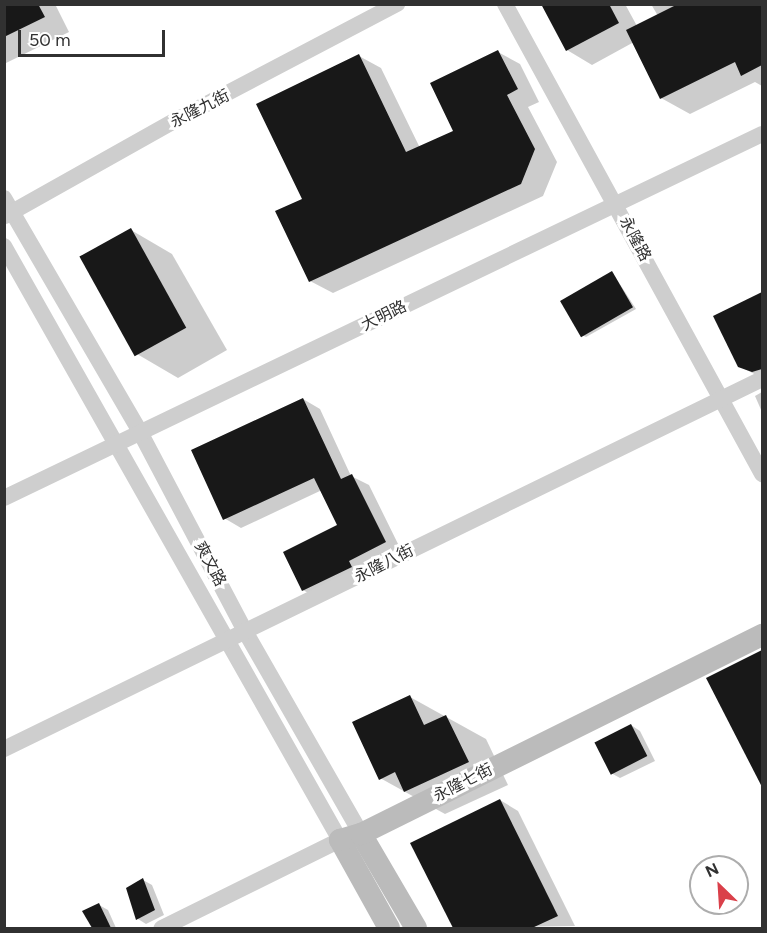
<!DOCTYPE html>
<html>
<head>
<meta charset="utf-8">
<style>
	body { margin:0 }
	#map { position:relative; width:767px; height:933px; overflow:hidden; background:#fff; font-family:Figtree,"Noto Sans TC",sans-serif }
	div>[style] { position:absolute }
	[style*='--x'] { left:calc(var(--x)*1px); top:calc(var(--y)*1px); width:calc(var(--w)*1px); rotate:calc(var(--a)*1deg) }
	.shadow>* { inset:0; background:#0003 }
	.building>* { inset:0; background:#181818; transform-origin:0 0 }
	.street>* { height:16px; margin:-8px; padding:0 8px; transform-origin:8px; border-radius:8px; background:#cecece }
	.secondary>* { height:22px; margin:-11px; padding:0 11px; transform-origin:11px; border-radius:11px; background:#bbb }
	span { translate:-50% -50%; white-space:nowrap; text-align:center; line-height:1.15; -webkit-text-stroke:6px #fff; paint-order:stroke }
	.street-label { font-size:16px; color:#313131 }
	.frame { position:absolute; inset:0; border:6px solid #313131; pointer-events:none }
	.north { position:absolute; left:689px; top:855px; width:60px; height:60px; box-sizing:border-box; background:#fff; border:2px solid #adadad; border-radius:50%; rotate:335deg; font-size:16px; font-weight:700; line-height:24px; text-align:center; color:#313131 }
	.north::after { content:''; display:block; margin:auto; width:21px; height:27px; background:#da404a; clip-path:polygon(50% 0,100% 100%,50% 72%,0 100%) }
	.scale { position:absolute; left:18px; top:30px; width:147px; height:27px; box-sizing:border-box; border:3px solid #313131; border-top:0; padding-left:8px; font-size:18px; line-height:21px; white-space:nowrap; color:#313131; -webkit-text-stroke:4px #fff; paint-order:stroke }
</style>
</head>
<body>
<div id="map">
	<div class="shadow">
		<i style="clip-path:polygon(4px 4px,55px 4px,69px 32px,4px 64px)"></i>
		<i style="clip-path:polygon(543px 4px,625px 4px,637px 26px,658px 16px,651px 4px,762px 4px,762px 86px,755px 82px,690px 114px,661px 98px,634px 42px,592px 65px,567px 50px)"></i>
		<i style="clip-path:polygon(498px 52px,520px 64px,539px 102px,528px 107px,557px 162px,543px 196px,333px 293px,310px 281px,304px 199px,359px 56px,381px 68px,420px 148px,455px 132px)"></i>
		<i style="clip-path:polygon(131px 230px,172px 254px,227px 350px,178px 378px,137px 354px)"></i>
		<i style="clip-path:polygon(612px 272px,636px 309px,586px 337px,582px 335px)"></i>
		<i style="clip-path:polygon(762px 294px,762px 378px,739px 366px)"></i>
		<i style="clip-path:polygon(762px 392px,762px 412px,755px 396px)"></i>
		<i style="clip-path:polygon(303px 399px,320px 409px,351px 476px,369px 485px,402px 552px,320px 600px,303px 590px,339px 526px,322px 490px,241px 528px,224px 518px)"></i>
		<i style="clip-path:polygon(762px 652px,762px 783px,708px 678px)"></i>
		<i style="clip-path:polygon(410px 697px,486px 739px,508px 785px,445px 814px,380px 778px)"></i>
		<i style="clip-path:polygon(631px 725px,640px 731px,655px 761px,620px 778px,611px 773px)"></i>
		<i style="clip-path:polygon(500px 800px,518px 811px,575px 926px,454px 928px,412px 843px)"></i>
		<i style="clip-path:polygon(143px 880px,152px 885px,164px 915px,146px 924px,138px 919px)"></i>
		<i style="clip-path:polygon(99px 905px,108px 910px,116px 928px,94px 928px,84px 912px)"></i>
	</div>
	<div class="building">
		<i style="clip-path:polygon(4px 4px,38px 4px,45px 17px,4px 37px)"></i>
		<i style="clip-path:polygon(541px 4px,609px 4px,619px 23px,566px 51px)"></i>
		<i style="clip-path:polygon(678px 4px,762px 4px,762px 65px,741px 76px,735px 62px,660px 99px,626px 30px)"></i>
		<i style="clip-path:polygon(498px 50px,518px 89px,507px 95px,535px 149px,521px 184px,309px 282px,275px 211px,302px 199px,256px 104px,359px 54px,406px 152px,453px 131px,430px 83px)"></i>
		<i style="left:131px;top:228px;width:114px;height:59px;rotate:61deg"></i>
		<i style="left:612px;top:271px;width:42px;height:60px;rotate:60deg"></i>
		<i style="clip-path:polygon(762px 292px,762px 369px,752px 372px,738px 367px,713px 316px)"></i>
		<i style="clip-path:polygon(303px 398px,341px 479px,352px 474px,386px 542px,349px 561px,352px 567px,302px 591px,283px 552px,337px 525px,314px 478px,223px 520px,191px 450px)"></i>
		<i style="clip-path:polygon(762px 650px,762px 787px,706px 678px)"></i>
		<i style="clip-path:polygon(410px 695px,424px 725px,446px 715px,469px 762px,404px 792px,395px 772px,379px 780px,352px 722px)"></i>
		<i style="left:631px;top:724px;width:36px;height:41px;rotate:63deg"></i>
		<i style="clip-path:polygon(500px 799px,558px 916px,532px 928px,453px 928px,410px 843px)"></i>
		<i style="clip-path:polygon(143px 878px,155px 910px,136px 920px,126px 888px)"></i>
		<i style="clip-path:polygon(99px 903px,111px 928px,92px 928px,82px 911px)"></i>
	</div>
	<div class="street">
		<i style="--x:505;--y:4;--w:536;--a:61.33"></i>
		<i style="--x:4;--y:198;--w:271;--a:59.8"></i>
		<i style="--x:140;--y:432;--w:227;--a:62.2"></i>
		<i style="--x:246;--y:633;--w:232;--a:60.2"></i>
		<i style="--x:5;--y:216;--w:196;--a:-29.3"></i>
		<i style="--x:176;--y:120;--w:250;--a:-27.7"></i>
		<i style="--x:4;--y:246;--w:682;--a:60.51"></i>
		<i style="--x:340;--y:840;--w:199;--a:153.7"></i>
		<i style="--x:4;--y:498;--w:841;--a:-25.65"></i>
		<i style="--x:4;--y:749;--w:843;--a:-26.02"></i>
	</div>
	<div class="secondary">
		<i style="--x:361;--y:834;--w:109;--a:59.7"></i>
		<i style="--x:389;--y:928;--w:101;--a:-119.1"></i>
		<i style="--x:340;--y:840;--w:22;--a:-16"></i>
		<i style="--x:361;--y:834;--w:448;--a:-26.4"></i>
	</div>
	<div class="street-label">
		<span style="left:200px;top:109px;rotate:-27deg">永隆九街</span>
		<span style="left:635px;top:239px;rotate:62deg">永隆路</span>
		<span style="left:384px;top:316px;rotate:-26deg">大明路</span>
		<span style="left:210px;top:564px;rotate:62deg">爽文路</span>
		<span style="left:384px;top:564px;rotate:-27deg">永隆八街</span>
		<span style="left:463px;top:783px;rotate:-27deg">永隆七街</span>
	</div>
	<div class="frame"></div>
	<div class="north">N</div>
	<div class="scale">50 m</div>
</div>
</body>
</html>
